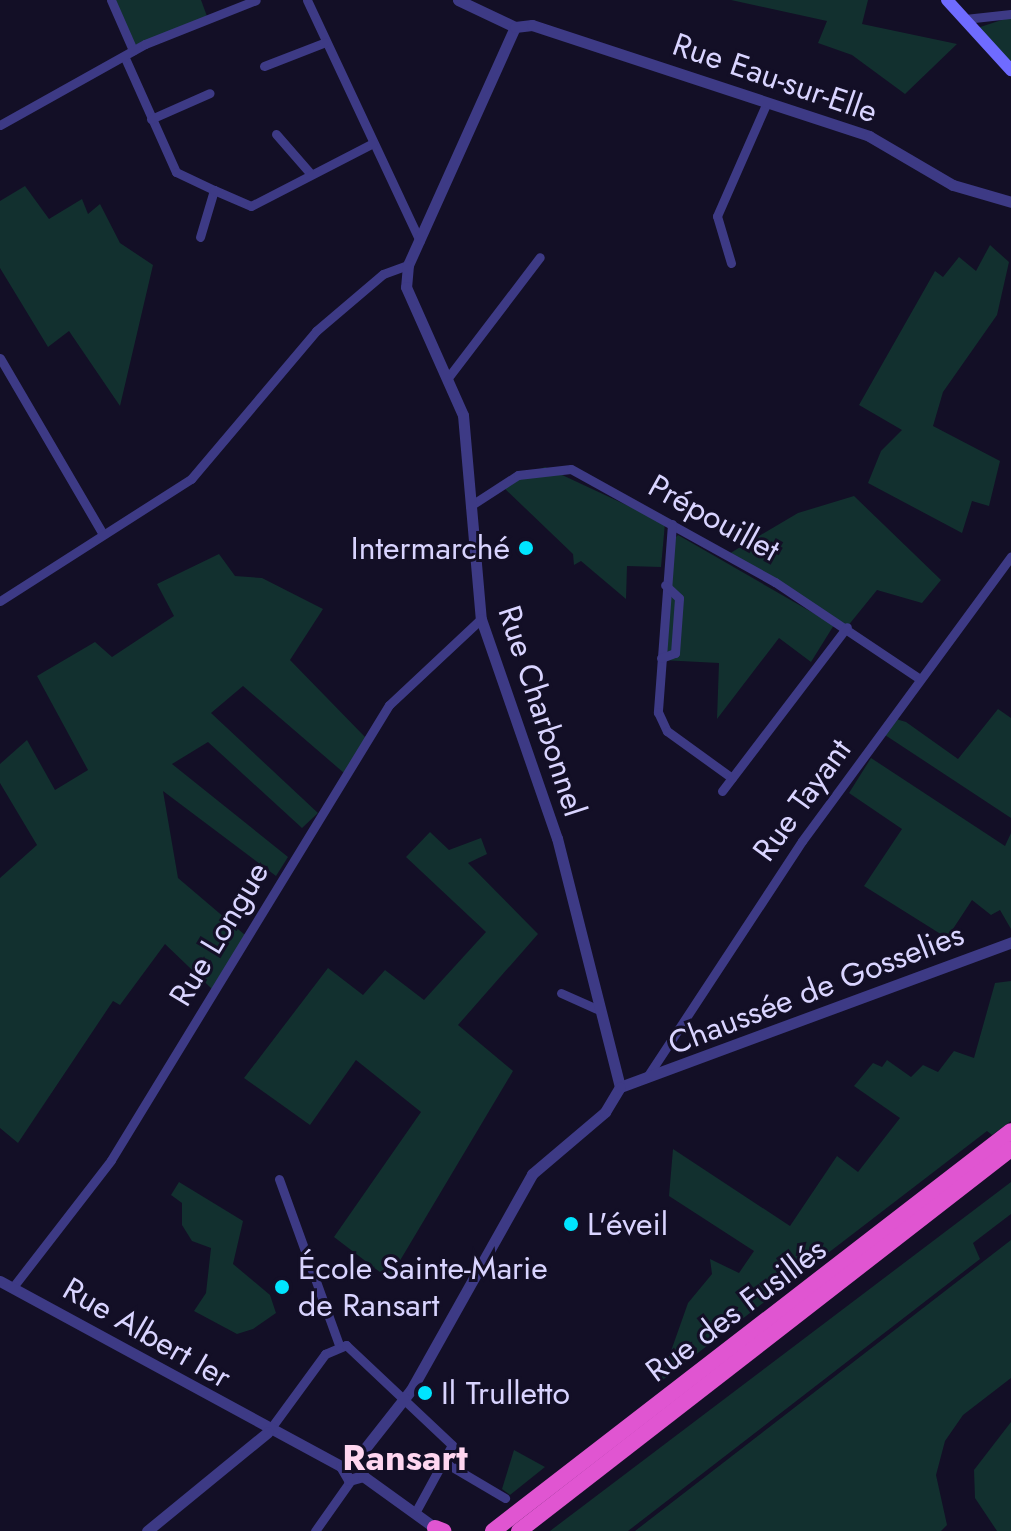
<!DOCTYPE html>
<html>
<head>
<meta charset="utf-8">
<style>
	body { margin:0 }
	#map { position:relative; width:1011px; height:1531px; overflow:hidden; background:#130f26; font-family:Jost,sans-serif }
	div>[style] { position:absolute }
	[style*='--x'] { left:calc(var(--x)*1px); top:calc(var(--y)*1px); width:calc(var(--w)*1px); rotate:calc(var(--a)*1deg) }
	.green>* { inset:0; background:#12302f }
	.minor>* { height:9px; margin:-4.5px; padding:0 4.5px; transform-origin:4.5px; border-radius:4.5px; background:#3d3a85 }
	.tertiary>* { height:11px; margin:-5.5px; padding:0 5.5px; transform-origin:5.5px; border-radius:5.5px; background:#3d3a85 }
	.secondary>* { height:12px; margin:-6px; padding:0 6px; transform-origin:6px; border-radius:6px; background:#6f6bff }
	.trunk>* { height:16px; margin:-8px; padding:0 8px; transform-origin:8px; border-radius:8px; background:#e055d1 }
	.dots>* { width:22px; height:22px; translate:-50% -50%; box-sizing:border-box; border:4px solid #130f26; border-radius:50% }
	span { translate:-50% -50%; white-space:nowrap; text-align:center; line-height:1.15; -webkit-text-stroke:6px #130f26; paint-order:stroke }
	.street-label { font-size:32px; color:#d9d4ff }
	.poi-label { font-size:32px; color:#d9d4ff }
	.right { translate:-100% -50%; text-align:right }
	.left { translate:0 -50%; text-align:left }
	.quarter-label { font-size:36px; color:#ffd6f0; font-weight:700 }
</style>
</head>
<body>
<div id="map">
	<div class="green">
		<i style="clip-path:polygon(112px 0,201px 0,208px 19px,132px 48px)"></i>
		<i style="clip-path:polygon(731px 0,868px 0,862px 24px,957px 44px,905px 94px,852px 55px,818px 43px,827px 21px)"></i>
		<i style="clip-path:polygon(1011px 17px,1011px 70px,974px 29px)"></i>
		<i style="clip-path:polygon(25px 186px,49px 219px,82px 199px,88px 214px,100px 204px,120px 243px,153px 265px,120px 406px,69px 331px,48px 347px,0 268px,0 201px)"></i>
		<i style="clip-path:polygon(990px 245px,1009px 262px,997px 315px,943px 392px,933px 426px,1000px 461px,989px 506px,972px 501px,962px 533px,868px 483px,881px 451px,902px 430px,859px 405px,935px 271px,943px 277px,959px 257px,976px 271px)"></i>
		<i style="clip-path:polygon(545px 467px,665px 523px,661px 567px,627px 566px,626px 599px,581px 561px,574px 565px,573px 554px,501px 485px)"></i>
		<i style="clip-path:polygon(854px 496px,941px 580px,922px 603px,877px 590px,847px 627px,727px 555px,798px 513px)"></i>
		<i style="clip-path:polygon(678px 535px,834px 625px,811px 662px,779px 638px,717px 719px,719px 663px,661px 660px,667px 546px)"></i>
		<i style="clip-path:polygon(219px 554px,235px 576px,262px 578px,323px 609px,290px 660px,366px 738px,344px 773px,243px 686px,211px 713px,318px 813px,302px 828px,208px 742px,172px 764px,288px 857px,276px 876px,163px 791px,178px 878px,245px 935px,212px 989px,165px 944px,120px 1005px,113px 1001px,18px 1143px,0 1128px,0 878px,37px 845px,0 783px,0 764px,27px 740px,55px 790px,88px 770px,37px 676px,95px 642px,112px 657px,174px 616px,157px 584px)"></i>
		<i style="clip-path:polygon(998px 709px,1011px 718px,1011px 818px,882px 733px,896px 719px,906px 722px,958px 759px)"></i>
		<i style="clip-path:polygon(871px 758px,1005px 846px,1011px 833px,1011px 929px,1000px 910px,991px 915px,972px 900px,947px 938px,864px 886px,902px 829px,849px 793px)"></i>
		<i style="clip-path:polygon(430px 832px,449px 850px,481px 838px,487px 854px,468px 863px,538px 934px,458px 1025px,513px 1071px,389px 1279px,334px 1237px,421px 1112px,356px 1060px,310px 1125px,244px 1078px,328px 968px,363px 995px,385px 970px,424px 1000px,486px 932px,406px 857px)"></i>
		<i style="clip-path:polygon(1011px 981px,1011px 1121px,992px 1135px,987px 1131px,660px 1382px,688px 1303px,712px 1274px,710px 1259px,739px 1273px,754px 1251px,669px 1196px,673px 1149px,790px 1226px,837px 1156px,858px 1172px,900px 1118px,854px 1086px,873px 1063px,882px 1067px,887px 1060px,911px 1077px,923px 1065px,938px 1072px,954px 1051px,974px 1058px,995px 983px)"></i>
		<i style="clip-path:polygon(179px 1182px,243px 1221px,233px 1264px,270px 1295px,276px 1313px,253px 1329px,237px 1334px,194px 1311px,206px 1293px,211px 1248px,192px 1241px,182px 1225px,182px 1203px,171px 1195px)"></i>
		<i style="clip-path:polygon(1011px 1182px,1011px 1214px,973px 1243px,980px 1259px,628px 1531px,550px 1531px)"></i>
		<i style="clip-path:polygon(1011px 1240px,1011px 1378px,963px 1415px,945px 1441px,936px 1475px,947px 1525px,941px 1531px,635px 1531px)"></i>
		<i style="clip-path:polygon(1011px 1422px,1011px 1531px,997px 1531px,975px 1498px,974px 1470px)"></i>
		<i style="clip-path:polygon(514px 1450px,545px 1467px,510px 1495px,502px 1489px)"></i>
	</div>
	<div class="minor">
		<i style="--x:111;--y:0;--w:55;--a:66.3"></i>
		<i style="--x:307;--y:0;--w:266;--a:64.9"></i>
		<i style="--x:965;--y:19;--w:46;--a:-6.2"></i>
		<i style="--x:125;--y:58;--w:125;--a:65.9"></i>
		<i style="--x:176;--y:172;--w:42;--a:25.3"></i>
		<i style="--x:214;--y:190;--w:49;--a:106.6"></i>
		<i style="--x:264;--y:66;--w:66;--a:-21.2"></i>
		<i style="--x:151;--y:119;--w:64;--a:-23.8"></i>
		<i style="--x:0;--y:125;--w:166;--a:-29.2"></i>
		<i style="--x:145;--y:44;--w:119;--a:-21.6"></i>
		<i style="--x:276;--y:134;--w:52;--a:48.9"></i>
		<i style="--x:214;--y:190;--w:40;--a:23.4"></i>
		<i style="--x:251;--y:206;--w:137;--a:-27.3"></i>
		<i style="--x:731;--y:263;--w:49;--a:-106.6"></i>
		<i style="--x:717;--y:216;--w:124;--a:-66.3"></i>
		<i style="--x:0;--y:358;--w:204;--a:59.7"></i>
		<i style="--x:447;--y:379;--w:153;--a:-52.7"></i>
		<i style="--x:470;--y:506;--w:57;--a:-32.9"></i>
		<i style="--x:518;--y:475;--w:53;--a:-6.5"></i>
		<i style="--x:571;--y:469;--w:233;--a:29"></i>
		<i style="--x:775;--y:582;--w:174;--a:33.8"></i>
		<i style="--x:672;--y:524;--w:189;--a:94.3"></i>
		<i style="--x:658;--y:712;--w:21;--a:65"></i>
		<i style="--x:667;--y:731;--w:80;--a:35.9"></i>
		<i style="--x:0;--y:601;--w:227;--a:-32.6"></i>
		<i style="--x:191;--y:479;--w:194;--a:-49.8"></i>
		<i style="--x:316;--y:331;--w:88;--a:-40.4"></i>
		<i style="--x:383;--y:274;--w:27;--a:-20"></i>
		<i style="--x:661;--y:658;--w:15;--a:-20"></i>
		<i style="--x:675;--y:653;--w:55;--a:-85.8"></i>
		<i style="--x:679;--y:598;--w:19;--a:-137"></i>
		<i style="--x:722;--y:791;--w:206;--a:-52.7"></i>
		<i style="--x:561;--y:993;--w:39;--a:24"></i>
		<i style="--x:647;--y:1077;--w:282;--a:-56.7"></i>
		<i style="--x:802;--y:841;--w:353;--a:-53.7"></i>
		<i style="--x:279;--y:1179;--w:177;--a:70.1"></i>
		<i style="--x:13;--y:1287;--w:160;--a:-52.3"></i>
		<i style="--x:111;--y:1160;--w:533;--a:-58.58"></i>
		<i style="--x:389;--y:705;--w:126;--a:-43.1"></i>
		<i style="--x:268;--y:1432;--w:97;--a:-53.8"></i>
		<i style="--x:325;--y:1354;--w:23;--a:-23"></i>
		<i style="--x:346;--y:1345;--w:146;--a:43.3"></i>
		<i style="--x:452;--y:1445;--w:77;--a:118.6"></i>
		<i style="--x:444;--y:1462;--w:71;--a:30.5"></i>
		<i style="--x:315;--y:1531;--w:62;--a:-54.8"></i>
	</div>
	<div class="tertiary">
		<i style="--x:458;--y:0;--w:63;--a:25.3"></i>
		<i style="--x:515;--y:27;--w:261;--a:114.2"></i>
		<i style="--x:408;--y:265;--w:22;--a:95"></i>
		<i style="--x:406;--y:287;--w:140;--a:66"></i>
		<i style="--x:463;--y:415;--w:205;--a:85"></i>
		<i style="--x:481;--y:619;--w:232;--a:70.9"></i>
		<i style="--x:557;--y:838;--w:257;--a:75.8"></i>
		<i style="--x:515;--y:27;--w:17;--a:-7"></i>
		<i style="--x:532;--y:25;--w:355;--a:18.2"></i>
		<i style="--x:869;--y:136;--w:97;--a:30.3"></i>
		<i style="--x:953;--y:185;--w:60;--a:16.3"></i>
		<i style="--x:620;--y:1087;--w:417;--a:-20.3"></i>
		<i style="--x:0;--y:1281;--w:388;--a:28.5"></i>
		<i style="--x:359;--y:1456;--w:84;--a:-51.8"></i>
		<i style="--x:411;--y:1390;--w:248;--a:-60.7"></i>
		<i style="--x:532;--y:1174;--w:96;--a:-40.3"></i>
		<i style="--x:605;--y:1112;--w:29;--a:-59"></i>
		<i style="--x:341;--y:1466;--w:16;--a:60"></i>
		<i style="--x:349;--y:1480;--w:15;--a:-16"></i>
		<i style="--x:363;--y:1476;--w:89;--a:35.8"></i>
		<i style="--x:147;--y:1531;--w:156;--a:-39.3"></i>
	</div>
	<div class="secondary">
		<i style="--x:947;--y:0;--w:95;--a:47.6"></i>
	</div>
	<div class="trunk">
		<i style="--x:435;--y:1528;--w:9;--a:21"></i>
		<i style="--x:493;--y:1531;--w:654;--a:-37.68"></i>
		<i style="--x:519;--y:1531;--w:623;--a:-37.83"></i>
	</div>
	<div class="dots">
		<i style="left:526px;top:548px;background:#00e5ff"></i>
		<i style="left:571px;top:1224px;background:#00e5ff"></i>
		<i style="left:282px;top:1287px;background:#00e5ff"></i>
		<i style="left:425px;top:1393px;background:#00e5ff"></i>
	</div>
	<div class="street-label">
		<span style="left:775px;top:78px;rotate:19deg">Rue Eau-sur-Elle</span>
		<span style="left:714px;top:518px;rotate:29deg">Prépouillet</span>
		<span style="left:542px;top:711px;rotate:72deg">Rue Charbonnel</span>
		<span style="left:802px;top:800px;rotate:-54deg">Rue Tayant</span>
		<span style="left:219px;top:934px;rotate:-59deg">Rue Longue</span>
		<span style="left:816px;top:989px;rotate:-21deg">Chaussée de Gosselies</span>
		<span style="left:736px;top:1310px;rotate:-37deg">Rue des Fusillés</span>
		<span style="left:147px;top:1333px;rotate:30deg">Rue Albert Ier</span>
	</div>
	<div class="poi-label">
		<span class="right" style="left:510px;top:548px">Intermarché</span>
		<span class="left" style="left:587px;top:1224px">L'éveil</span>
		<span class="left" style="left:298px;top:1287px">École Sainte-Marie<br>de Ransart</span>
		<span class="left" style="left:441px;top:1393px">Il Trulletto</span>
	</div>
	<div class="quarter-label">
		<span style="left:405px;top:1458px">Ransart</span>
	</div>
</div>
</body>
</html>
